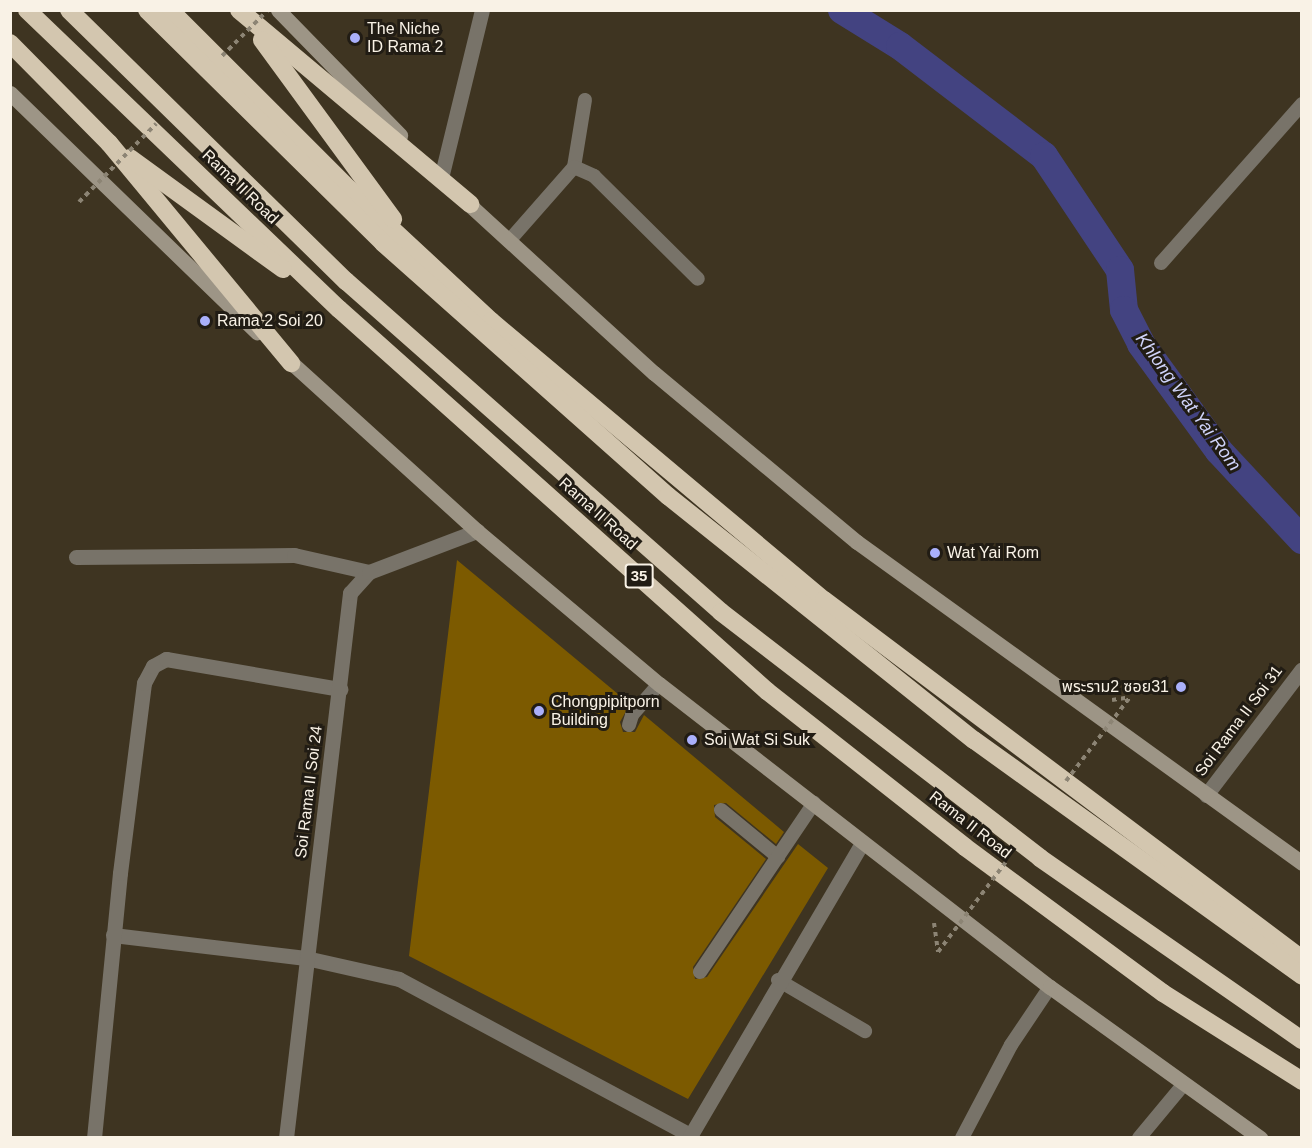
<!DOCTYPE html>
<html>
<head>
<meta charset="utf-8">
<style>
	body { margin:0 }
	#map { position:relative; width:1312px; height:1148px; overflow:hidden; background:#3e3421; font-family:Arial,"Noto Sans Thai",sans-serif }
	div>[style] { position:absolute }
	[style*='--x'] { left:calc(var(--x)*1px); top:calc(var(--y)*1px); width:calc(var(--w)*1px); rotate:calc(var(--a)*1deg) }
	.canal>* { height:28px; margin:-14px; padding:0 14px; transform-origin:14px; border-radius:14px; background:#434381 }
	.building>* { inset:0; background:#7c5a00 }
	.path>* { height:4px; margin-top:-2px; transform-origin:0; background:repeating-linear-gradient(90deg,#8c8474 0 4.5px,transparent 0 9px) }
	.lane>* { height:14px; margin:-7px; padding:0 7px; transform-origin:7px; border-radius:7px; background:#787369 }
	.street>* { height:15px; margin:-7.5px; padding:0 7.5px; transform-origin:7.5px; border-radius:7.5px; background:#787369 }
	.secondary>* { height:15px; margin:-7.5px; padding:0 7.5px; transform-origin:7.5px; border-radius:7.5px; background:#9d9586 }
	.highway>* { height:18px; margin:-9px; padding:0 9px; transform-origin:9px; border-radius:9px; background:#d3c6af }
	.path-bridge>* { height:4px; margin-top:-2px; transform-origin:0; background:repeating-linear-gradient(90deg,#8c8474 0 4.5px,transparent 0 9px) }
	.highway-bridge>* { height:18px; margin:-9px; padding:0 9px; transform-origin:9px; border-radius:9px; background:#d3c6af }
	.dots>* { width:16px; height:16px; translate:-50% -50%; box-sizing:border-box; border:3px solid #211c14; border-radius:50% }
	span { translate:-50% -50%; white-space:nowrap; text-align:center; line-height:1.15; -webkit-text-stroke:6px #211c14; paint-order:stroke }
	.shield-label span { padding:2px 4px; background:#211c14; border:2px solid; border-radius:4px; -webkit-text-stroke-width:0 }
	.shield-label { font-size:15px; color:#f9f2e6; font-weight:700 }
	.poi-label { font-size:16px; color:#f9f2e6 }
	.left { translate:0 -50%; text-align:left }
	.right { translate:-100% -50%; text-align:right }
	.street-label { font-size:16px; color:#f9f2e6 }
	.water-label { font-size:18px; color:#d0d4fa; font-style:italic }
	.frame { position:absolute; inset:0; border:12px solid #f9f2e6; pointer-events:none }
</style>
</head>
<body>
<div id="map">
	<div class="canal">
		<i style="--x:842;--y:10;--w:68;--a:31.8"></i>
		<i style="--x:900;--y:46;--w:181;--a:37.4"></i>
		<i style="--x:1044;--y:156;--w:137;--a:56.3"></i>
		<i style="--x:1120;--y:270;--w:40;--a:84.3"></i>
		<i style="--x:1124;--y:310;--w:38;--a:63"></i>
		<i style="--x:1141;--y:344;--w:132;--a:53.9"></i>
		<i style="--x:1219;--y:451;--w:122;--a:47"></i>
	</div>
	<div class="building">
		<i style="clip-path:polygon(457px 560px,630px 704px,620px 722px,623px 732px,635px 732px,644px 715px,784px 832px,776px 844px,726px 803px,714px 805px,715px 817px,766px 859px,693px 967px,695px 979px,707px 977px,798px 844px,828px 868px,688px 1099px,409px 956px)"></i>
	</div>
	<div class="path">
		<i style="--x:1112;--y:700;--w:18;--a:-9"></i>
		<i style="--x:934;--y:923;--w:29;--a:82"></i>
	</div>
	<div class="lane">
		<i style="--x:574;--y:167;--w:68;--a:-80.7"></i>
		<i style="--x:509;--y:241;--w:98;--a:-48.7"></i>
		<i style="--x:574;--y:167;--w:22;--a:24"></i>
		<i style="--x:594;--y:176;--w:146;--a:44.7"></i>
		<i style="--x:1161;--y:263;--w:213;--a:-48.4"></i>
		<i style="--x:629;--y:725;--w:10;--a:-73"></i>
		<i style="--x:632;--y:715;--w:41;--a:-48.9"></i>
		<i style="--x:721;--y:810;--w:74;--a:39.5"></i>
		<i style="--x:700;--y:972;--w:204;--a:-56"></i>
		<i style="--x:778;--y:980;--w:101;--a:30.4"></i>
		<i style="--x:962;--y:1138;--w:105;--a:-62.2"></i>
		<i style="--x:1011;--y:1045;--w:70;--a:-56.1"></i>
		<i style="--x:1139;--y:1138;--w:69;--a:-50.3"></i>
	</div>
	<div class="street">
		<i style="--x:441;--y:178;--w:173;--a:-76.3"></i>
		<i style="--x:76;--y:557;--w:218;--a:-0.5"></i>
		<i style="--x:294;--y:555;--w:77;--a:12.8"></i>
		<i style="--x:1206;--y:795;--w:158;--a:-52.7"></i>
		<i style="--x:113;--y:935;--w:194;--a:6.8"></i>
		<i style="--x:306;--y:958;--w:95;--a:12.7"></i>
		<i style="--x:399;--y:979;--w:330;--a:28.2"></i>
		<i style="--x:94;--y:1138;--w:266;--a:-84.4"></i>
		<i style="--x:120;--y:873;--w:192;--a:-82.8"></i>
		<i style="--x:144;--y:683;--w:19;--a:-62"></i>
		<i style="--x:153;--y:666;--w:15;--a:-28"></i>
		<i style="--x:166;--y:659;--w:177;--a:9.8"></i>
		<i style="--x:286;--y:1138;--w:549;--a:-83.3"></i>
		<i style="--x:350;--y:593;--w:28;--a:-48"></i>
		<i style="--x:369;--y:572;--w:116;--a:-20.8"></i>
		<i style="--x:689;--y:1138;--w:342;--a:-59.6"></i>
	</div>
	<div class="secondary">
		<i style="--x:278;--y:10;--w:175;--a:45.7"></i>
		<i style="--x:10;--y:93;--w:344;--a:44.1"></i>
		<i style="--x:461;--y:197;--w:261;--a:42.4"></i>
		<i style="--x:654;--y:373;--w:264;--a:39.8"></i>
		<i style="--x:857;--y:542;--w:549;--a:35.8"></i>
		<i style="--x:284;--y:356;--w:261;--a:42.2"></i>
		<i style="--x:477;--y:531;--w:238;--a:40.1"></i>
		<i style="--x:659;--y:684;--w:495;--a:37.8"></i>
		<i style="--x:1050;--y:987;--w:259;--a:35.7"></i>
	</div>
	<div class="highway">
		<i style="--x:27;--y:10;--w:432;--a:43.8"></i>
		<i style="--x:339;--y:309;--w:574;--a:41.75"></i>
		<i style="--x:767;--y:691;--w:252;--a:38.2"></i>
		<i style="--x:965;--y:847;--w:246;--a:36.4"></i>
		<i style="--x:1163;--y:993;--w:165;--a:32.3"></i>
		<i style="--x:170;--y:10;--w:253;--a:45"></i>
		<i style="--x:349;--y:189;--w:194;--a:42.9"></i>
		<i style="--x:491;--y:321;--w:434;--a:40"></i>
		<i style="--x:824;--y:600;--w:598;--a:36.91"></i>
		<i style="--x:239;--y:10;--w:302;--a:40"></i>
		<i style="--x:262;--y:40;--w:222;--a:53.8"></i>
		<i style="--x:10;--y:43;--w:141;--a:45.3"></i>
		<i style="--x:109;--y:143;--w:286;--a:50.4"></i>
		<i style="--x:130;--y:158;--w:189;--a:36"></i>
	</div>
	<div class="path-bridge">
		<i style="--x:222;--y:56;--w:65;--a:-45"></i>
		<i style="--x:79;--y:202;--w:110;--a:-45.4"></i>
		<i style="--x:1066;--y:781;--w:106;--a:-52.7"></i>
		<i style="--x:938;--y:952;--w:116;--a:-53"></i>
	</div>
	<div class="highway-bridge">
		<i style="--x:69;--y:10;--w:388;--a:44.4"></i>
		<i style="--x:346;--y:281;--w:500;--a:41.43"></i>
		<i style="--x:721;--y:612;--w:403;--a:37.6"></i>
		<i style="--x:1040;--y:858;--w:319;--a:34.8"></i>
		<i style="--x:147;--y:10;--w:332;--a:44.6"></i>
		<i style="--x:383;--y:243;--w:381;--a:41.6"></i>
		<i style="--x:668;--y:496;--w:391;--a:38.6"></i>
		<i style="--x:974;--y:740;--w:404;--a:35.7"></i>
	</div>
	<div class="dots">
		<i style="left:355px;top:38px;background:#aab0fb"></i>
		<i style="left:205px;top:321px;background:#aab0fb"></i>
		<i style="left:935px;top:553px;background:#aab0fb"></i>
		<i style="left:1181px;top:687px;background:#aab0fb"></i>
		<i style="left:539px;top:711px;background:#aab0fb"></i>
		<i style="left:692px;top:740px;background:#aab0fb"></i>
	</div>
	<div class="shield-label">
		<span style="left:639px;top:576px">35</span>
	</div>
	<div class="poi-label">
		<span class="left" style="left:367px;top:38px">The Niche<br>ID Rama 2</span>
		<span class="left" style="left:217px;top:321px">Rama 2 Soi 20</span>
		<span class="left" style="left:947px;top:553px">Wat Yai Rom</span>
		<span class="right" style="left:1169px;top:687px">พระราม2 ซอย31</span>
		<span class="left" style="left:551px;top:711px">Chongpipitporn<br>Building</span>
		<span class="left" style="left:704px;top:740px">Soi Wat Si Suk</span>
	</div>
	<div class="street-label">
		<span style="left:240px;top:187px;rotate:44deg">Rama II Road</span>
		<span style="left:598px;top:514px;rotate:42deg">Rama II Road</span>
		<span style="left:1239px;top:721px;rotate:-53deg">Soi Rama II Soi 31</span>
		<span style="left:309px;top:792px;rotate:-83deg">Soi Rama II Soi 24</span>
		<span style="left:970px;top:825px;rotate:38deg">Rama II Road</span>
	</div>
	<div class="water-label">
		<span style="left:1188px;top:402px;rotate:54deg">Khlong Wat Yai Rom</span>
	</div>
	<div class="frame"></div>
</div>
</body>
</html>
